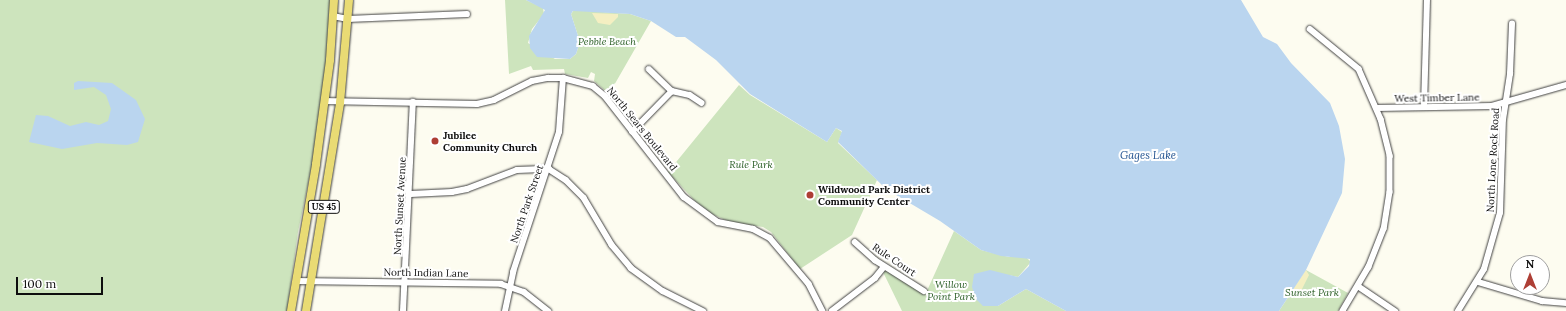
<!DOCTYPE html>
<html>
<head>
<meta charset="utf-8">
<style>
	body { margin:0 }
	#map { position:relative; width:1566px; height:311px; overflow:hidden; background:#fdfcf0; font-family:Lora,serif }
	div>[style] { position:absolute }
	[style*='--x'] { left:calc(var(--x)*1px); top:calc(var(--y)*1px); width:calc(var(--w)*1px); rotate:calc(var(--a)*1deg) }
	.green>* { inset:0; background:#cde4bd }
	.sand>* { inset:0; background:#f4efc2 }
	.water>* { inset:0; background:#bad5ef }
	.roads { filter:drop-shadow(0 0 1px #414141) drop-shadow(0 0 1px #414141) }
	.street>* { height:5.5px; margin:-2.75px; padding:0 2.75px; transform-origin:2.75px; border-radius:2.75px; background:#fff }
	.primary>* { height:8px; margin:-4px; padding:0 4px; transform-origin:4px; border-radius:4px; background:#e9db74 }
	.dots>* { width:11px; height:11px; translate:-50% -50%; box-sizing:border-box; border:2px solid #fff; border-radius:50% }
	span { translate:-50% -50%; white-space:nowrap; text-align:center; line-height:1.15; -webkit-text-stroke:4px #fff; paint-order:stroke }
	.shield-label span { padding:1px 3px; background:#fff; border:1px solid; border-radius:3px; -webkit-text-stroke-width:0 }
	.shield-label { font-size:9px; color:#0e0e0e; font-weight:700 }
	.park-label { font-size:10px; color:#2a5e25; font-style:italic }
	.street-label { font-size:10px; color:#0e0e0e }
	.poi-label { font-size:10px; color:#0e0e0e; font-weight:700 }
	.left { translate:0 -50%; text-align:left }
	.water-label { font-size:11px; color:#255592; font-style:italic }
	.north { position:absolute; left:1510px; top:255px; width:40px; height:40px; box-sizing:border-box; background:#fff; border:1px solid #9f9f9f; border-radius:50%; rotate:0deg; font-size:11px; font-weight:700; line-height:16px; text-align:center; color:#0e0e0e }
	.north::after { content:''; display:block; margin:auto; width:14px; height:18px; background:#ae3e35; clip-path:polygon(50% 0,100% 100%,50% 72%,0 100%) }
	.scale { position:absolute; left:16px; top:277px; width:87px; height:18px; box-sizing:border-box; border:2px solid #0e0e0e; border-top:0; padding-left:5px; font-size:12px; line-height:14px; white-space:nowrap; color:#0e0e0e; -webkit-text-stroke:3px #fff; paint-order:stroke }
</style>
</head>
<body>
<div id="map">
	<div class="green">
		<i style="clip-path:polygon(0 0,333px 0,323px 111px,298px 232px,287px 311px,0 311px)"></i>
		<i style="clip-path:polygon(505px 0,526px 0,543px 8px,544px 14px,532px 29px,528px 43px,555px 59px,570px 59px,576px 54px,580px 42px,571px 14px,574px 10px,630px 14px,651px 21px,609px 94px,594px 81px,595px 74px,591px 72px,588px 78px,565px 74px,564px 69px,533px 70px,531px 66px,509px 74px)"></i>
		<i style="clip-path:polygon(739px 85px,750px 95px,827px 142px,836px 128px,842px 132px,838px 143px,877px 180px,852px 235px,800px 269px,771px 232px,763px 227px,730px 222px,712px 214px,694px 200px,668px 172px)"></i>
		<i style="clip-path:polygon(954px 231px,981px 250px,1009px 257px,1026px 257px,1031px 262px,1018px 277px,1008px 275px,983px 306px,998px 306px,1026px 289px,1066px 311px,902px 311px,883px 272px,885px 270px,926px 293px)"></i>
		<i style="clip-path:polygon(1306px 270px,1348px 293px,1338px 311px,1279px 311px)"></i>
	</div>
	<div class="sand">
		<i style="clip-path:polygon(592px 13px,618px 14px,618px 17px,610px 25px,598px 23px)"></i>
		<i style="clip-path:polygon(1306px 270px,1309px 275px,1301px 291px,1297px 293px,1291px 292px)"></i>
	</div>
	<div class="water">
		<i style="clip-path:polygon(526px 0,1241px 0,1263px 37px,1277px 44px,1291px 63px,1330px 103px,1339px 126px,1345px 159px,1342px 193px,1306px 270px,1279px 311px,1066px 311px,1026px 289px,998px 306px,983px 306px,976px 299px,972px 287px,974px 274px,990px 270px,1018px 277px,1029px 266px,1030px 259px,1001px 256px,981px 250px,940px 221px,886px 189px,838px 142px,842px 131px,836px 128px,827px 142px,750px 94px,716px 60px,685px 37px,676px 37px,651px 21px,630px 14px,573px 11px,571px 14px,580px 42px,576px 54px,570px 59px,537px 57px,530px 48px,529px 36px,545px 10px)"></i>
		<i style="clip-path:polygon(78px 81px,112px 83px,136px 100px,145px 119px,138px 142px,127px 145px,97px 143px,62px 149px,29px 142px,36px 115px,48px 116px,70px 126px,86px 122px,99px 125px,108px 121px,111px 109px,106px 95px,94px 87px,74px 90px,74px 83px)"></i>
	</div>
	<div class="roads">
		<div class="street">
			<i style="--x:333;--y:16;--w:15;--a:11"></i>
			<i style="--x:348;--y:19;--w:119;--a:-2.4"></i>
			<i style="--x:1310;--y:29;--w:63;--a:39.2"></i>
			<i style="--x:1359;--y:69;--w:55;--a:66.3"></i>
			<i style="--x:1381;--y:119;--w:38;--a:76"></i>
			<i style="--x:1390;--y:156;--w:36;--a:90"></i>
			<i style="--x:1390;--y:192;--w:37;--a:99"></i>
			<i style="--x:1384;--y:229;--w:41;--a:111.5"></i>
			<i style="--x:1369;--y:267;--w:51;--a:120.6"></i>
			<i style="--x:649;--y:69;--w:32;--a:44"></i>
			<i style="--x:324;--y:101;--w:153;--a:1.1"></i>
			<i style="--x:477;--y:104;--w:17;--a:-13"></i>
			<i style="--x:494;--y:100;--w:42;--a:-26.6"></i>
			<i style="--x:532;--y:81;--w:16;--a:-11"></i>
			<i style="--x:548;--y:78;--w:15;--a:0"></i>
			<i style="--x:563;--y:78;--w:31;--a:15"></i>
			<i style="--x:593;--y:86;--w:16;--a:40"></i>
			<i style="--x:605;--y:96;--w:128;--a:52"></i>
			<i style="--x:684;--y:197;--w:42;--a:36.3"></i>
			<i style="--x:718;--y:222;--w:36;--a:11"></i>
			<i style="--x:753;--y:229;--w:19;--a:28"></i>
			<i style="--x:770;--y:238;--w:60;--a:49.7"></i>
			<i style="--x:809;--y:284;--w:30;--a:63"></i>
			<i style="--x:1424;--y:107;--w:107;--a:-88.4"></i>
			<i style="--x:1377;--y:108;--w:115;--a:-1"></i>
			<i style="--x:1492;--y:106;--w:77;--a:-15.8"></i>
			<i style="--x:632;--y:132;--w:57;--a:-45.7"></i>
			<i style="--x:672;--y:91;--w:18;--a:13"></i>
			<i style="--x:690;--y:95;--w:14;--a:34"></i>
			<i style="--x:411;--y:194;--w:41;--a:-2.8"></i>
			<i style="--x:452;--y:192;--w:15;--a:-11"></i>
			<i style="--x:467;--y:189;--w:53;--a:-20.8"></i>
			<i style="--x:517;--y:170;--w:32;--a:-2"></i>
			<i style="--x:549;--y:169;--w:20;--a:33"></i>
			<i style="--x:566;--y:180;--w:25;--a:45"></i>
			<i style="--x:584;--y:198;--w:55;--a:59.2"></i>
			<i style="--x:612;--y:245;--w:30;--a:50"></i>
			<i style="--x:631;--y:268;--w:39;--a:36"></i>
			<i style="--x:663;--y:291;--w:45;--a:26.6"></i>
			<i style="--x:855;--y:242;--w:27;--a:42"></i>
			<i style="--x:875;--y:260;--w:58;--a:32.3"></i>
			<i style="--x:296;--y:281;--w:205;--a:0.8"></i>
			<i style="--x:501;--y:284;--w:24;--a:19"></i>
			<i style="--x:524;--y:292;--w:31;--a:38"></i>
			<i style="--x:1478;--y:282;--w:67;--a:16.5"></i>
			<i style="--x:1542;--y:301;--w:24;--a:5"></i>
			<i style="--x:1358;--y:286;--w:45;--a:34"></i>
			<i style="--x:403;--y:311;--w:209;--a:-87.3"></i>
			<i style="--x:505;--y:311;--w:40;--a:-78"></i>
			<i style="--x:513;--y:272;--w:147;--a:-71.8"></i>
			<i style="--x:559;--y:132;--w:54;--a:-85.8"></i>
			<i style="--x:832;--y:311;--w:54;--a:-37.5"></i>
			<i style="--x:875;--y:278;--w:14;--a:-51"></i>
			<i style="--x:1458;--y:311;--w:49;--a:-58.2"></i>
			<i style="--x:1484;--y:269;--w:58;--a:-74.1"></i>
			<i style="--x:1500;--y:213;--w:93;--a:-88.2"></i>
			<i style="--x:1503;--y:120;--w:47;--a:-81.3"></i>
			<i style="--x:1510;--y:74;--w:50;--a:-87.7"></i>
		</div>
		<div class="primary">
			<i style="--x:291;--y:311;--w:149;--a:-80.3"></i>
			<i style="--x:316;--y:164;--w:105;--a:-82.3"></i>
			<i style="--x:330;--y:60;--w:60;--a:-86.2"></i>
			<i style="--x:306;--y:311;--w:211;--a:-80.7"></i>
			<i style="--x:340;--y:103;--w:103;--a:-85"></i>
		</div>
	</div>
	<div class="dots">
		<i style="left:435px;top:141px;background:#ae3e35"></i>
		<i style="left:810px;top:195px;background:#ae3e35"></i>
	</div>
	<div class="shield-label">
		<span style="left:324px;top:207px">US 45</span>
	</div>
	<div class="park-label">
		<span style="left:607px;top:42px">Pebble Beach</span>
		<span style="left:751px;top:165px">Rule Park</span>
		<span style="left:951px;top:290px">Willow<br>Point Park</span>
		<span style="left:1312px;top:293px">Sunset Park</span>
	</div>
	<div class="street-label">
		<span style="left:1437px;top:98px;rotate:-1deg">West Timber Lane</span>
		<span style="left:642px;top:129px;rotate:51deg">North Sears Boulevard</span>
		<span style="left:1493px;top:160px;rotate:-87deg">North Lone Rock Road</span>
		<span style="left:527px;top:204px;rotate:-71deg">North Park Street</span>
		<span style="left:400px;top:206px;rotate:-87deg">North Sunset Avenue</span>
		<span style="left:894px;top:260px;rotate:34deg">Rule Court</span>
		<span style="left:426px;top:273px;rotate:1deg">North Indian Lane</span>
	</div>
	<div class="poi-label">
		<span class="left" style="left:443px;top:141px">Jubilee<br>Community Church</span>
		<span class="left" style="left:818px;top:195px">Wildwood Park District<br>Community Center</span>
	</div>
	<div class="water-label">
		<span style="left:1148px;top:155px">Gages Lake</span>
	</div>
	<div class="north">N</div>
	<div class="scale">100 m</div>
</div>
</body>
</html>
